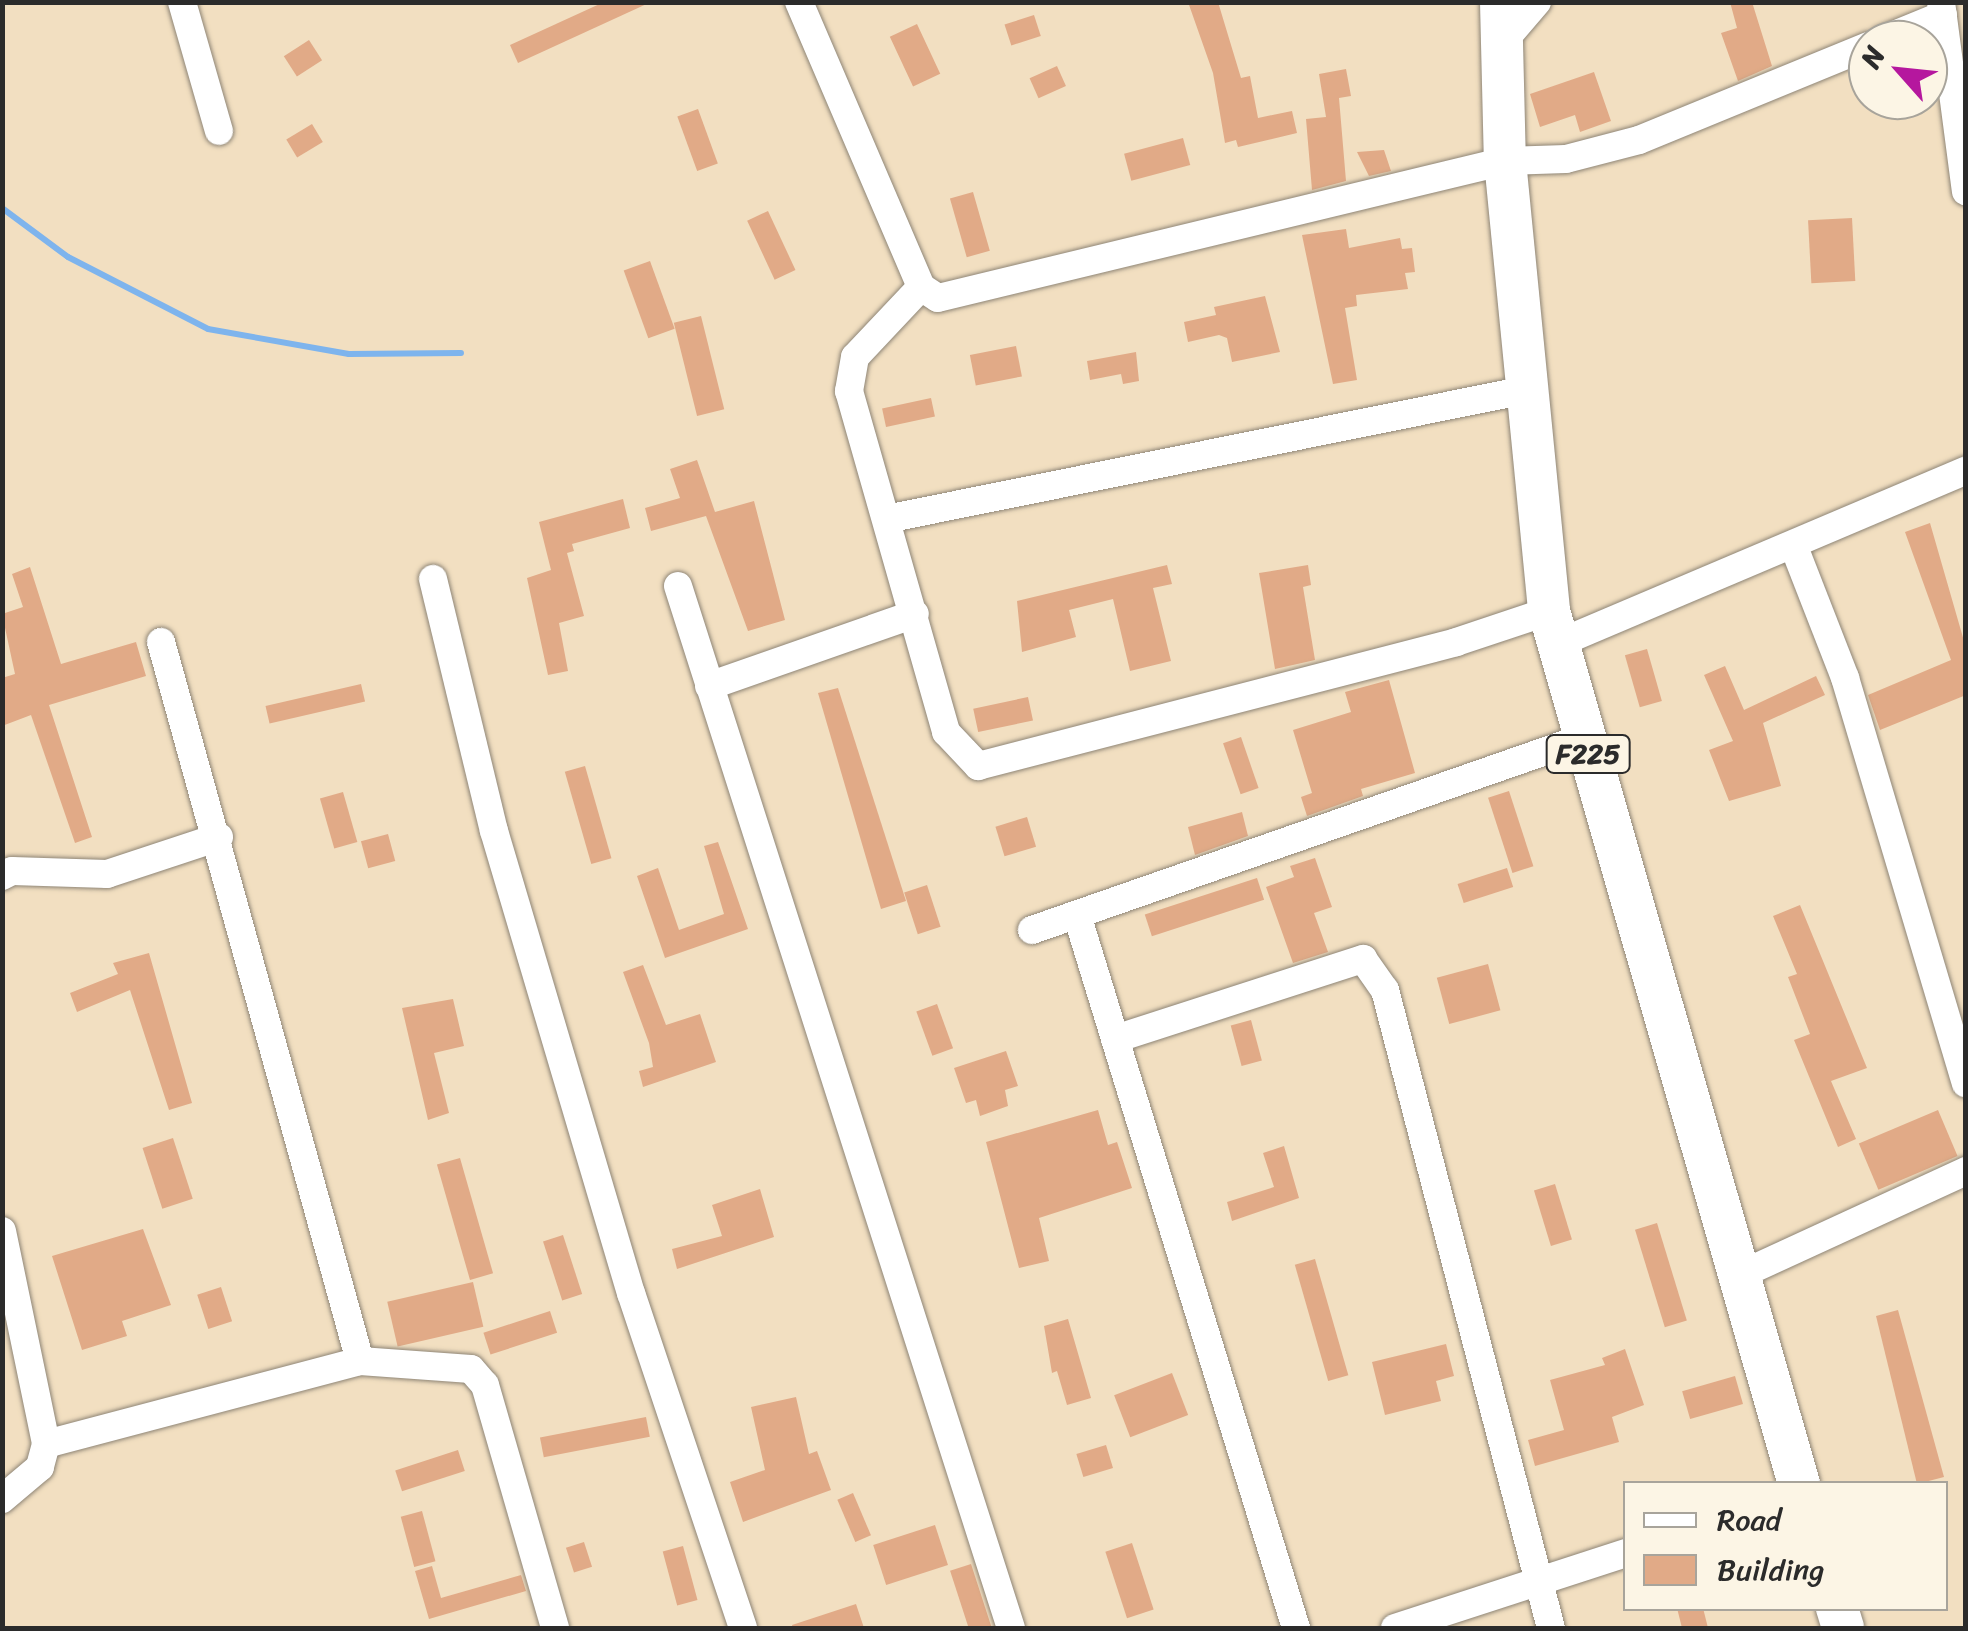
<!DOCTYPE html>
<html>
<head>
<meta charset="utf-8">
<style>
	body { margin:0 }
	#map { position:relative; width:1968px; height:1631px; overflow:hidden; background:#f2dfc1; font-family:Sriracha,sans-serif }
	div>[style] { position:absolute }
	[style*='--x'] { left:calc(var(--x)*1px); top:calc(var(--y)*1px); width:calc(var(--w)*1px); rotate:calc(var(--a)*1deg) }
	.stream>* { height:6px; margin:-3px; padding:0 3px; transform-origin:3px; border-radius:3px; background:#7eb4ed }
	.building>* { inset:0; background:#e1aa87; transform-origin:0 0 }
	.roads { filter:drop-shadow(0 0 2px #8e8576) drop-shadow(0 0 2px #8e8576) }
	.minor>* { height:28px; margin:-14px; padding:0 14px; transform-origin:14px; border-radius:14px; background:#fff }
	.primary>* { height:42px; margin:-21px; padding:0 21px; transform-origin:21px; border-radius:21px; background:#fff }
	span { translate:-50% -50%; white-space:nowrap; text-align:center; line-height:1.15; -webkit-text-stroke:10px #fcf5e5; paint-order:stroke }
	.shield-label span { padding:2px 8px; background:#fcf5e5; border:2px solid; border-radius:8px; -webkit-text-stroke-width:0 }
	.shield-label { font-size:28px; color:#2b2b2b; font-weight:700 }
	.frame { position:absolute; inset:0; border:5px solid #2b2b2b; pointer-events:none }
	.legend { position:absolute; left:1623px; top:1481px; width:325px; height:130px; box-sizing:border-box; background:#fcf5e5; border:2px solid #a8a49b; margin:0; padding:12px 18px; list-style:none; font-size:30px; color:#2b2b2b }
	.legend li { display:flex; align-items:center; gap:20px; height:50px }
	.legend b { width:50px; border:2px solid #a8a49b }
	.north { position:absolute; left:1848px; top:20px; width:100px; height:100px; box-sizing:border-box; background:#fcf5e5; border:2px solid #a8a49b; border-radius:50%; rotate:297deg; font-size:28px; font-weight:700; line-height:40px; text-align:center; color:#2b2b2b }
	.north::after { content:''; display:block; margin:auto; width:35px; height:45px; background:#b5179e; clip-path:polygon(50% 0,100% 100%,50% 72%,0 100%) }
</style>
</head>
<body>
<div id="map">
	<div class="stream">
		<i style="--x:2;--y:208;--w:82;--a:36.6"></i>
		<i style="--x:68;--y:257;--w:157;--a:27.2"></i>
		<i style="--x:208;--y:329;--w:143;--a:10.1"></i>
		<i style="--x:349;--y:354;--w:112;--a:-0.5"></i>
	</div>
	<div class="building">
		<i style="clip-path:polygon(604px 2px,651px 2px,518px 63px,510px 45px)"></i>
		<i style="clip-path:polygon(1188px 2px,1218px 2px,1241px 78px,1250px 76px,1258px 118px,1292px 111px,1297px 133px,1238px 147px,1236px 140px,1225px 143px,1213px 73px)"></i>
		<i style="clip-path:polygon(1730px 2px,1752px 2px,1772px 66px,1738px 81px,1721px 33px,1737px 28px)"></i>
		<i style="left:1034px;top:15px;width:22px;height:31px;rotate:72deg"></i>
		<i style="left:917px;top:24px;width:55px;height:30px;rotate:65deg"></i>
		<i style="left:309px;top:40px;width:24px;height:30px;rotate:57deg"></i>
		<i style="left:1057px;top:66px;width:22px;height:30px;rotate:66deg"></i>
		<i style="clip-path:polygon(1346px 69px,1351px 96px,1339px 98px,1346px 181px,1312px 190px,1306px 119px,1326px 117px,1319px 74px)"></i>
		<i style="clip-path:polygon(1594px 72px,1611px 121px,1580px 132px,1575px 115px,1540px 127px,1530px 94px)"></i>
		<i style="left:698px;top:109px;width:58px;height:22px;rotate:70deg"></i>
		<i style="left:312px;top:124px;width:21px;height:30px;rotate:59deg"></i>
		<i style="left:1183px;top:138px;width:28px;height:61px;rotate:75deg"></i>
		<i style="clip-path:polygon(1384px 150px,1391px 171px,1369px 176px,1357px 152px)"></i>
		<i style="left:973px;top:192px;width:61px;height:24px;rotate:74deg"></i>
		<i style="left:768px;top:211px;width:65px;height:23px;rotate:65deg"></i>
		<i style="left:1852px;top:218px;width:63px;height:44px;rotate:87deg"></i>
		<i style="clip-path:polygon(1346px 229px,1349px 248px,1400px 238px,1402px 249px,1412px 248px,1415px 272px,1405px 273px,1408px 289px,1356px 295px,1357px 306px,1345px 308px,1357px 380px,1333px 384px,1302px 235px)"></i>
		<i style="left:650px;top:261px;width:72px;height:28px;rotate:70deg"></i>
		<i style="clip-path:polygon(1265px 296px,1280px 352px,1232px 362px,1227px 338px,1219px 335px,1188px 342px,1184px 322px,1216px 315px,1214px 307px)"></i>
		<i style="left:701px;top:316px;width:96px;height:28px;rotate:76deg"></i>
		<i style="left:1016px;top:346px;width:31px;height:47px;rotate:79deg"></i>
		<i style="clip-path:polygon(1136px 352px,1139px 381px,1123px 384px,1121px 374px,1090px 380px,1087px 361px)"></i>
		<i style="left:931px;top:398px;width:19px;height:50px;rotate:78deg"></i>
		<i style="clip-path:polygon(697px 460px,715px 512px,754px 501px,785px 620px,748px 631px,706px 516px,651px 531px,645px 508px,680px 498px,670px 469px)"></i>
		<i style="clip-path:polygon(623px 499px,630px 528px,572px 544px,574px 551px,567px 553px,584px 616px,559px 623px,568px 671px,548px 675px,527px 578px,551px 570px,539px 522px)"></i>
		<i style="clip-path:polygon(1930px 523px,1966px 648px,1966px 695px,1880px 730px,1868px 695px,1951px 660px,1905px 532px)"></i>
		<i style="clip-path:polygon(1167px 565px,1172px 584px,1153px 588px,1171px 661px,1130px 671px,1113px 599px,1069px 610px,1076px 637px,1022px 652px,1017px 601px)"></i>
		<i style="clip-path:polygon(1308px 565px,1311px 585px,1303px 587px,1315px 660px,1275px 669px,1259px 573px)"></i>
		<i style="clip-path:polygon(30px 567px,61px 664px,136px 642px,146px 676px,49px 705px,92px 837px,75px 843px,31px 715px,2px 726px,2px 678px,15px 674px,2px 614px,23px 607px,12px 574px)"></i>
		<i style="left:1647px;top:649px;width:54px;height:23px;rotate:74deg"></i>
		<i style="clip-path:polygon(1725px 666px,1744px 710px,1816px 676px,1825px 695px,1763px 723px,1781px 786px,1729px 801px,1709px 750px,1733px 741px,1704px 675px)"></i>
		<i style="clip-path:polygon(1389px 680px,1415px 773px,1361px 789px,1363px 796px,1307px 816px,1301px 797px,1312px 793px,1293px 730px,1351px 712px,1345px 692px)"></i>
		<i style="left:361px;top:684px;width:18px;height:98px;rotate:77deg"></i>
		<i style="clip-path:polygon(838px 688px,906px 901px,881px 909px,818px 693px)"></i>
		<i style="left:1028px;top:697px;width:24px;height:56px;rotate:78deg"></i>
		<i style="left:1241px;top:737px;width:54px;height:19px;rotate:71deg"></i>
		<i style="left:585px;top:766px;width:96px;height:21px;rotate:74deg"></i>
		<i style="left:1509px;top:791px;width:79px;height:22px;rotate:72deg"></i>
		<i style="left:343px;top:792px;width:52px;height:24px;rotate:74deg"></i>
		<i style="clip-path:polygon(1242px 812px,1248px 836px,1195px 855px,1188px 827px)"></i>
		<i style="left:1027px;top:817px;width:31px;height:33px;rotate:73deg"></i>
		<i style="left:388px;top:834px;width:28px;height:28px;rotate:75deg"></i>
		<i style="clip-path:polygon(718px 842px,748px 929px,665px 958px,637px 876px,658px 868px,679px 930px,724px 914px,704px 846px)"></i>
		<i style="clip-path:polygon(1315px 858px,1332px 907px,1314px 913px,1328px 952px,1293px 963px,1266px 887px,1294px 877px,1290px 866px)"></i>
		<i style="left:1507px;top:868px;width:20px;height:52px;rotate:72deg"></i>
		<i style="left:1257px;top:878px;width:23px;height:118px;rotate:72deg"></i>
		<i style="left:927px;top:885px;width:44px;height:24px;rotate:72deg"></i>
		<i style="clip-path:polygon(1800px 905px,1867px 1068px,1831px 1081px,1856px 1139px,1838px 1147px,1794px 1040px,1810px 1034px,1788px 977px,1797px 974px,1773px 916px)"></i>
		<i style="clip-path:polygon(149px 953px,192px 1103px,169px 1110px,130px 990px,77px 1012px,70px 993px,118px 974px,113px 963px)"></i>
		<i style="left:1488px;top:964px;width:48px;height:53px;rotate:75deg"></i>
		<i style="clip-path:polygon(643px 965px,666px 1025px,700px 1014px,716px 1062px,643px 1087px,639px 1071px,653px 1067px,649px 1043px,623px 972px)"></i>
		<i style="clip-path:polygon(453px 999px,464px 1046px,434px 1053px,449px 1113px,428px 1120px,402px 1008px)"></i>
		<i style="left:937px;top:1004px;width:47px;height:22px;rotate:70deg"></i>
		<i style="left:1251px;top:1020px;width:42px;height:21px;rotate:75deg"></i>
		<i style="clip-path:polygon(1006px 1051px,1018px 1086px,1005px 1090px,1008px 1106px,980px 1116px,976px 1100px,966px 1103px,954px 1068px)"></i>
		<i style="clip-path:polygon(1098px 1110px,1108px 1145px,1117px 1142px,1132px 1188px,1039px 1218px,1049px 1261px,1019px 1268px,986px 1142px)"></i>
		<i style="left:1938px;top:1110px;width:50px;height:86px;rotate:67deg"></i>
		<i style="left:173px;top:1138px;width:64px;height:32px;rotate:72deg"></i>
		<i style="clip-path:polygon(1284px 1146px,1299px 1198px,1232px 1221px,1227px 1202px,1274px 1187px,1263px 1153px)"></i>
		<i style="left:460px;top:1158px;width:120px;height:24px;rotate:74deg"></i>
		<i style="left:1555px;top:1184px;width:58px;height:22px;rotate:73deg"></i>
		<i style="clip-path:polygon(760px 1189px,774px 1237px,677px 1269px,672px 1249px,722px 1236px,712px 1205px)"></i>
		<i style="left:1657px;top:1223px;width:102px;height:23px;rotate:73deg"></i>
		<i style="clip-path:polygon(143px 1229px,171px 1305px,122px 1321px,127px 1336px,82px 1350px,52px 1256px)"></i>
		<i style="left:563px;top:1235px;width:62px;height:21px;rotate:72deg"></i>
		<i style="left:1315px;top:1259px;width:121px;height:21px;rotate:74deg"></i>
		<i style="left:473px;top:1282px;width:46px;height:88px;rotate:77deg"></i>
		<i style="left:221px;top:1287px;width:36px;height:25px;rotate:72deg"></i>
		<i style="clip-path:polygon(1898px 1310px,1944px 1477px,1917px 1484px,1876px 1316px)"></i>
		<i style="left:550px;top:1311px;width:23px;height:70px;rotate:72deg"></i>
		<i style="clip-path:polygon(1068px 1319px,1091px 1398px,1067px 1405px,1057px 1371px,1052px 1373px,1044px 1326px)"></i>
		<i style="clip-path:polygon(1446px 1344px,1454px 1376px,1436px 1381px,1441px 1401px,1385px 1415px,1372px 1362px)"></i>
		<i style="clip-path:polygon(1625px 1349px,1644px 1405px,1612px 1417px,1619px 1442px,1535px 1466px,1528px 1440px,1564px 1430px,1550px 1380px,1605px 1365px,1602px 1358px)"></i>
		<i style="left:1172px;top:1373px;width:45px;height:62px;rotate:69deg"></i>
		<i style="left:1735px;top:1376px;width:29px;height:55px;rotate:74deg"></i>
		<i style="clip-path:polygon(796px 1397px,809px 1454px,817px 1451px,831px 1490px,743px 1522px,730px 1482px,765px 1470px,751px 1407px)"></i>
		<i style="left:646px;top:1417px;width:20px;height:108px;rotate:79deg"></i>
		<i style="left:1106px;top:1445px;width:24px;height:31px;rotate:73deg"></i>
		<i style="left:458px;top:1450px;width:22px;height:66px;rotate:72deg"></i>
		<i style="left:853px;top:1493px;width:46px;height:17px;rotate:67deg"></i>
		<i style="left:422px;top:1511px;width:52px;height:22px;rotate:75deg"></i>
		<i style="left:935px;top:1525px;width:42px;height:65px;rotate:72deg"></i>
		<i style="left:584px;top:1542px;width:26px;height:19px;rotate:72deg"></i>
		<i style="left:1132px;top:1543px;width:70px;height:28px;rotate:72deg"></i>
		<i style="left:683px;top:1546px;width:56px;height:21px;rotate:75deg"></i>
		<i style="left:971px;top:1564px;width:67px;height:22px;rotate:72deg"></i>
		<i style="clip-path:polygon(432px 1566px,441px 1598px,521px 1575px,526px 1591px,429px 1619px,415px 1571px)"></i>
		<i style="clip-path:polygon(856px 1604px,864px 1628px,793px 1628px,792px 1625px)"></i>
		<i style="clip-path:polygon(1677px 1608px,1703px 1608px,1708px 1628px,1682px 1628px)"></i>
	</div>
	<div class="roads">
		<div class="minor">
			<i style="--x:182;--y:2;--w:134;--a:74"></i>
			<i style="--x:799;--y:2;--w:310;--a:66.8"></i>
			<i style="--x:921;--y:287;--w:20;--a:33"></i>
			<i style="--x:938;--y:298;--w:583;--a:-13.58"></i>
			<i style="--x:1505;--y:161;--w:61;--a:-1.9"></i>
			<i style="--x:1566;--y:159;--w:75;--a:-14.6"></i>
			<i style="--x:1639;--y:140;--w:248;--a:-22.3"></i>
			<i style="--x:1941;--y:2;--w:191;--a:82.5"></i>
			<i style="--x:1882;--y:40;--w:66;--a:-22.3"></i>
			<i style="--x:1502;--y:43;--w:54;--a:-49.5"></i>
			<i style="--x:921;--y:287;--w:96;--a:133.3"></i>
			<i style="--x:855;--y:357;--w:35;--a:100"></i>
			<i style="--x:849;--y:391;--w:355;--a:74.1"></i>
			<i style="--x:946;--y:732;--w:47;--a:46.7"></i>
			<i style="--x:978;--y:766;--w:494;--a:-14.5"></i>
			<i style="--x:1456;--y:642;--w:98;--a:-18.4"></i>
			<i style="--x:891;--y:518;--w:648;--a:-11.4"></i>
			<i style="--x:1794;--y:547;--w:141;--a:68.7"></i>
			<i style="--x:1845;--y:678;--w:423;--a:73.4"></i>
			<i style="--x:433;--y:579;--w:259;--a:76.4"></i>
			<i style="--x:494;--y:831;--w:482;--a:73.5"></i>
			<i style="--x:631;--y:1293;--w:353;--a:71.5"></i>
			<i style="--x:678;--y:586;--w:1094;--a:72.28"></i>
			<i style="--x:161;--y:642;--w:746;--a:74.53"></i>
			<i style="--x:1557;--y:644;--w:444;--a:-23"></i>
			<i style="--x:709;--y:686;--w:218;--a:-19.3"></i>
			<i style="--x:2;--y:876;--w:11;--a:-27"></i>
			<i style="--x:12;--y:871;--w:95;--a:1.8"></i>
			<i style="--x:107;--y:874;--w:118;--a:-18.3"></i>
			<i style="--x:1077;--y:915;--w:746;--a:72.93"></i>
			<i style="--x:1032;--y:930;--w:583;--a:-19.21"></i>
			<i style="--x:1115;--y:1039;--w:261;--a:-17.9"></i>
			<i style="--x:1363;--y:959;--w:38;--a:55"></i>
			<i style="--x:1385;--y:990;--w:659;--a:75.42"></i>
			<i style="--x:2;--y:1231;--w:217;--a:78.3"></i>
			<i style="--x:46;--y:1444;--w:24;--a:105"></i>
			<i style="--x:40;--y:1467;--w:50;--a:139.9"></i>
			<i style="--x:1742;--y:1274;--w:247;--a:-24.7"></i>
			<i style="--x:46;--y:1444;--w:325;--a:-14.8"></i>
			<i style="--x:360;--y:1361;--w:111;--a:4.1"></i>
			<i style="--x:471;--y:1369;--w:21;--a:49"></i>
			<i style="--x:485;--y:1385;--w:253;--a:73.9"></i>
			<i style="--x:1395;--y:1628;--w:243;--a:-18"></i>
		</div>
		<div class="primary">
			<i style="--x:1501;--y:2;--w:159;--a:88.6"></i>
			<i style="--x:1505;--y:161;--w:452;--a:84.4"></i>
			<i style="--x:1549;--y:611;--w:908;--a:74.02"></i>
			<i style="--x:1837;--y:1608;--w:21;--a:73"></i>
		</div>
	</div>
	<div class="shield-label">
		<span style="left:1588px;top:754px">F225</span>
	</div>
	<div class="frame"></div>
	<ul class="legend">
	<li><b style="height:12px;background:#fff"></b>Road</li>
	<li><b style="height:28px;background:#e1aa87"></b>Building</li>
	</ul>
	<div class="north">N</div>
</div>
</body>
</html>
